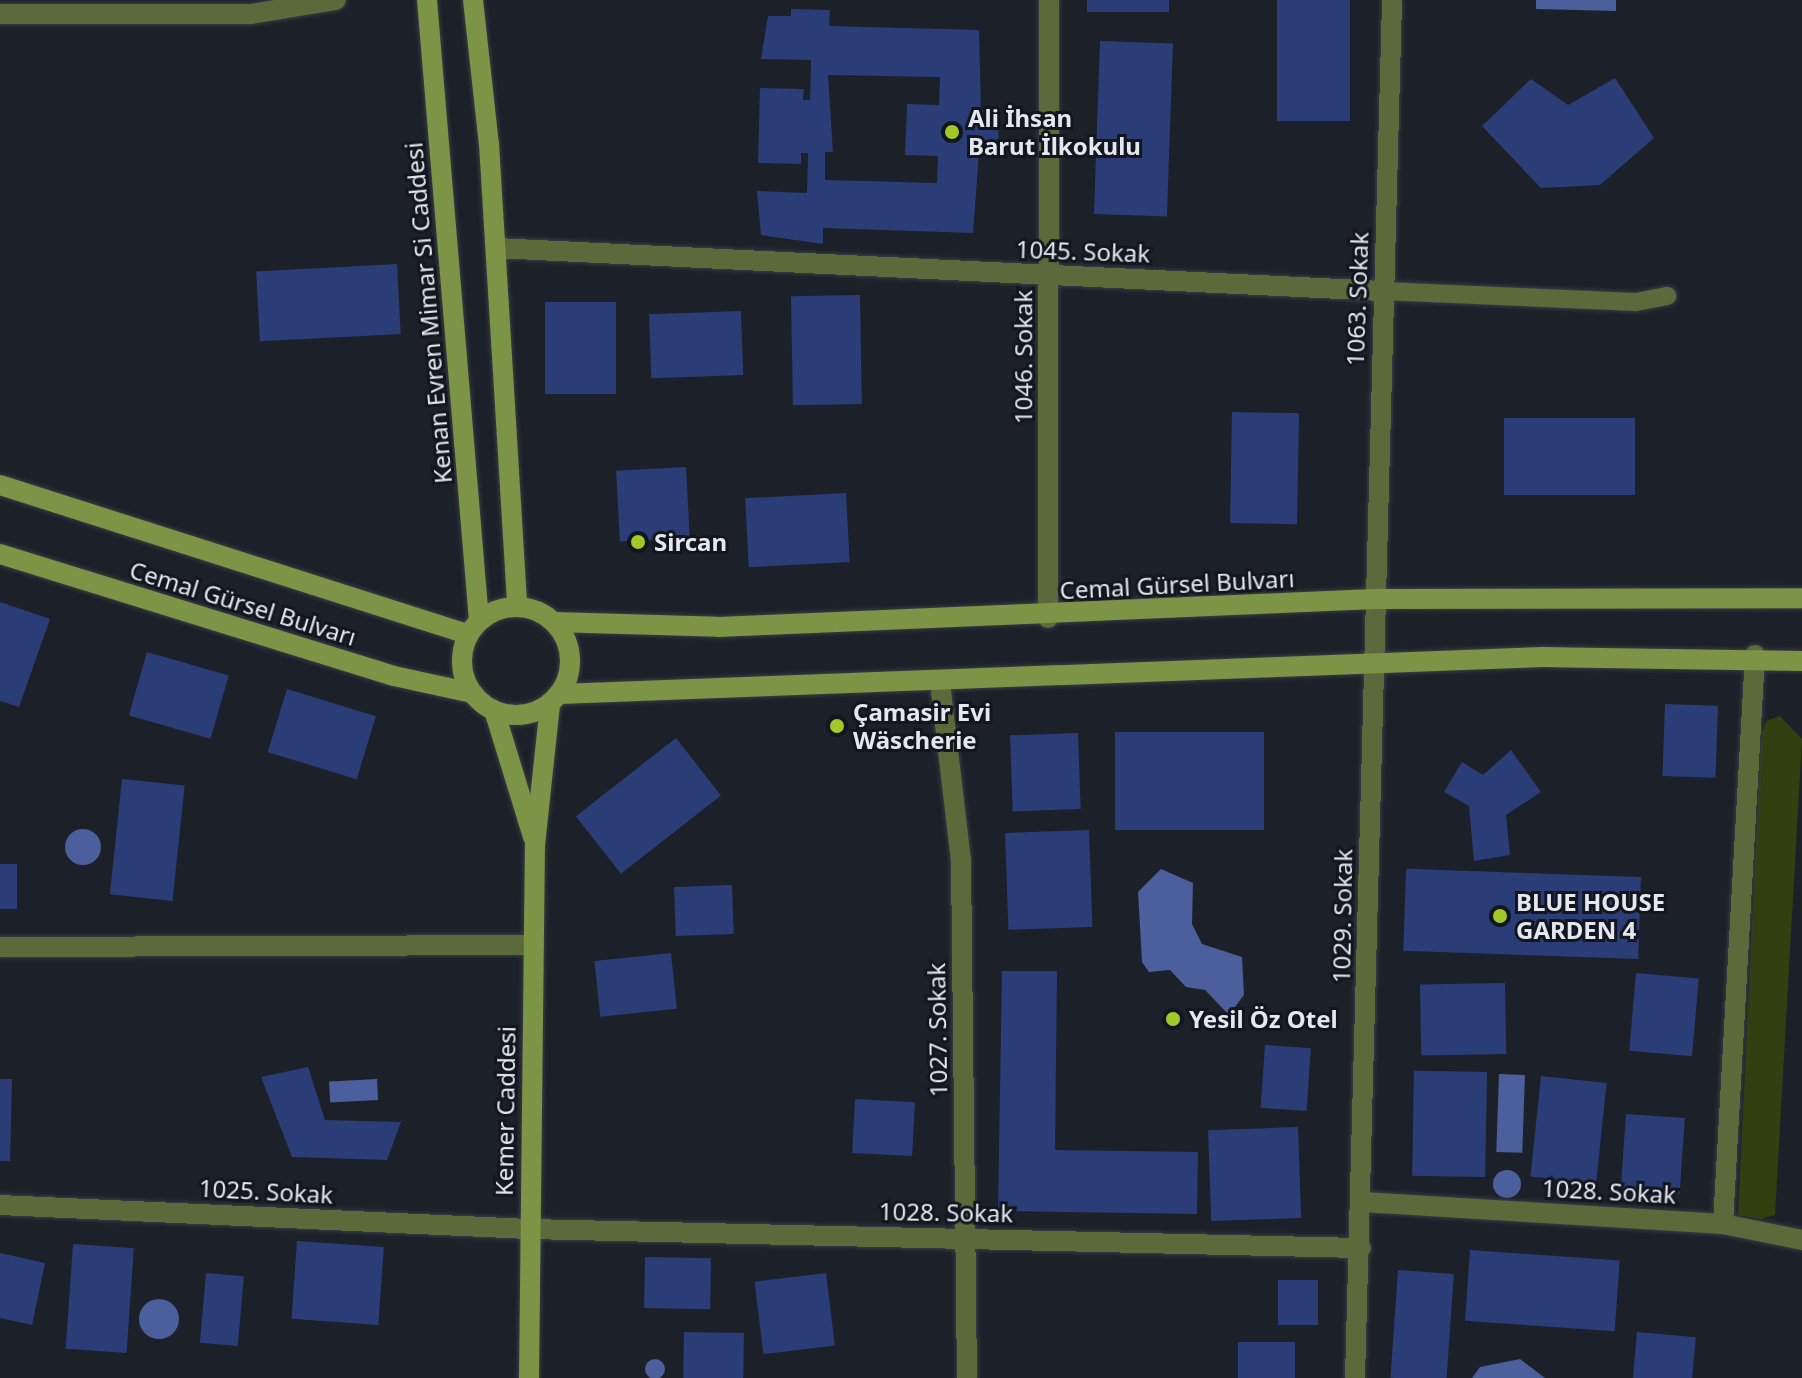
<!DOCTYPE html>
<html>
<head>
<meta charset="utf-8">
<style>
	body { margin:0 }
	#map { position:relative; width:1802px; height:1378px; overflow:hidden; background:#1c2029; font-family:"Noto Sans",sans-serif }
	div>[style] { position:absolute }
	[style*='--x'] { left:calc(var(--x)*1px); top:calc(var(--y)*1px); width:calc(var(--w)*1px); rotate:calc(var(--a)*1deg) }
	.green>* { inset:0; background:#323f10 }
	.water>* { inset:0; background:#4a5f9b; transform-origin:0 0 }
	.round { border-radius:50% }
	.building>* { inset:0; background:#2a3d76; transform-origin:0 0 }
	.roads { filter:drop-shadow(0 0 2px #383c44) drop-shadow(0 0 2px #383c44) }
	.lane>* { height:18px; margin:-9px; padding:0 9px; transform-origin:9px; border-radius:9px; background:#5b6a3b }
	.street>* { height:20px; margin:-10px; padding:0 10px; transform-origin:10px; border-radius:10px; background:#5b6a3b }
	.secondary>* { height:20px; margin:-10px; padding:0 10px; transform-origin:10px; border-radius:10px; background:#7c9446 }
	.secondary>.ring { margin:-10px; padding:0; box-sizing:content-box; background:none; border:20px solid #7c9446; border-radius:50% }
	.dots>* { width:22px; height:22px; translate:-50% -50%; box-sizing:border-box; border:4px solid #13161f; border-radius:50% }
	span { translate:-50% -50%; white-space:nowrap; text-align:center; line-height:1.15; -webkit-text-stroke:6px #13161f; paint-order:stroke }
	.poi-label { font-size:24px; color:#e4e7ed; font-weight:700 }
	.left { translate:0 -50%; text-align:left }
	.street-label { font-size:24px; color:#e4e7ed }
</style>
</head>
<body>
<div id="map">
	<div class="green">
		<i style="clip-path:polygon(1780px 716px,1802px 739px,1775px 1215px,1761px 1219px,1738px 1215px,1761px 738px,1766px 721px)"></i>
	</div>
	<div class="water">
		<i style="clip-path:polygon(1536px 0,1616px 0,1616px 11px,1536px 9px)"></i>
		<i class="round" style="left:65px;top:829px;width:36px;height:36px"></i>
		<i style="clip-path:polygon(1161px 869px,1193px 883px,1192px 924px,1202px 944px,1242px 957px,1244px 995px,1229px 1015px,1205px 990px,1186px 987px,1170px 970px,1149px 972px,1142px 962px,1138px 892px)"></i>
		<i style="left:1499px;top:1074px;width:26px;height:78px;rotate:2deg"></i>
		<i style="left:377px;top:1079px;width:21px;height:48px;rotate:87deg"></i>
		<i class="round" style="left:1493px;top:1170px;width:28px;height:28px"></i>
		<i class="round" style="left:139px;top:1299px;width:40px;height:40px"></i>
		<i class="round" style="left:645px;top:1359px;width:20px;height:20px"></i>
		<i style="clip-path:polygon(1520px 1359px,1545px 1378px,1472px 1378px,1480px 1367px)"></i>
	</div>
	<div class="building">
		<i style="left:1087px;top:0;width:82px;height:12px"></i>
		<i style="left:1277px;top:0;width:73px;height:121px"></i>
		<i style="clip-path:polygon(evenodd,791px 9px,830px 10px,829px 26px,979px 30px,981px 110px,999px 111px,998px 153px,979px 153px,973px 233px,823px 228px,823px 244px,761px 235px,757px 191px,807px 193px,808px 153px,801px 153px,801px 164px,758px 163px,760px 88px,804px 89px,803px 100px,810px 100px,811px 60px,761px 59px,768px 16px,791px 16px,791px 9px,828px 75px,940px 77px,939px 105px,907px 104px,905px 155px,938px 156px,937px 183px,825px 180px,825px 152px,833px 152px,828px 75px)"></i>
		<i style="left:1100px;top:41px;width:73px;height:173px;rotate:2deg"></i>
		<i style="clip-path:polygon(1615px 78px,1654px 138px,1600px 185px,1541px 188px,1482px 126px,1531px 79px,1568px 105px)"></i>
		<i style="left:397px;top:264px;width:70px;height:141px;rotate:87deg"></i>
		<i style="left:860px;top:295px;width:109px;height:69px;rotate:89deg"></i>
		<i style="left:545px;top:302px;width:71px;height:92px"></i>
		<i style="left:741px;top:311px;width:64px;height:92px;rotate:88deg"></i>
		<i style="left:1232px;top:412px;width:67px;height:111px;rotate:1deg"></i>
		<i style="left:1504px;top:418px;width:131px;height:77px"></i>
		<i style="left:686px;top:467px;width:71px;height:70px;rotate:87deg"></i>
		<i style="left:846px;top:493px;width:69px;height:101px;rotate:87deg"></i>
		<i style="clip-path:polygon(0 602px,50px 619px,19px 707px,0 701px)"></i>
		<i style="left:147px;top:652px;width:85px;height:66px;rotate:16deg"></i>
		<i style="left:287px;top:689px;width:93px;height:66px;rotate:17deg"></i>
		<i style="left:1665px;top:704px;width:53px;height:72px;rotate:2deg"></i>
		<i style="left:1115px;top:732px;width:149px;height:98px"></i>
		<i style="left:1078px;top:733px;width:76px;height:68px;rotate:88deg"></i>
		<i style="left:676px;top:738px;width:73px;height:127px;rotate:52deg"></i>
		<i style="clip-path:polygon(1511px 750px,1541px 792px,1506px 815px,1510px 855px,1474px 861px,1469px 806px,1444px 792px,1462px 762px,1483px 775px)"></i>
		<i style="left:122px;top:779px;width:63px;height:116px;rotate:6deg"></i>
		<i style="left:1089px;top:830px;width:97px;height:84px;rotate:88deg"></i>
		<i style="left:0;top:864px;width:17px;height:45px"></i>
		<i style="left:1641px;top:877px;width:82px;height:235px;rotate:92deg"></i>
		<i style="left:732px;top:885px;width:49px;height:58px;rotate:88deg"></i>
		<i style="left:671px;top:953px;width:56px;height:77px;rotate:84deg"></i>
		<i style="clip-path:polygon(1002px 971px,1057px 971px,1055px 1150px,1198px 1152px,1197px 1214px,998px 1211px)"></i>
		<i style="left:1636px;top:973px;width:63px;height:78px;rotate:5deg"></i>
		<i style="left:1505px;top:983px;width:71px;height:85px;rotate:89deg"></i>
		<i style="left:1265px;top:1045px;width:46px;height:63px;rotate:4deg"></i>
		<i style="clip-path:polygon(308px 1067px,325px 1120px,401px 1122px,387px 1160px,292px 1157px,261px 1077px)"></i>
		<i style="left:1487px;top:1072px;width:105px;height:73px;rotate:91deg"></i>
		<i style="left:1541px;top:1076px;width:66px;height:101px;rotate:6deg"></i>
		<i style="clip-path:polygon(0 1079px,12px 1079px,10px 1161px,0 1161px)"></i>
		<i style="left:855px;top:1099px;width:60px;height:54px;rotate:3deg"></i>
		<i style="left:1626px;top:1114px;width:59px;height:76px;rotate:4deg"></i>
		<i style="left:1298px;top:1127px;width:91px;height:90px;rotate:88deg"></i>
		<i style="left:297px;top:1241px;width:87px;height:78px;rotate:4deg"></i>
		<i style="left:73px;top:1244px;width:61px;height:105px;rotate:4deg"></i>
		<i style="left:1470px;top:1250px;width:150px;height:71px;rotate:4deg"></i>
		<i style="clip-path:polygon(0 1253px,45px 1263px,32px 1325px,0 1318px)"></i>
		<i style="left:645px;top:1257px;width:66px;height:51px;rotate:1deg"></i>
		<i style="left:1398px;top:1270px;width:56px;height:108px;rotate:4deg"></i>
		<i style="left:206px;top:1273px;width:38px;height:70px;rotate:5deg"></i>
		<i style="left:826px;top:1273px;width:73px;height:72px;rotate:83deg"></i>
		<i style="left:1318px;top:1280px;width:45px;height:40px;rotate:90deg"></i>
		<i style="left:684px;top:1332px;width:60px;height:46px;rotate:1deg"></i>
		<i style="left:1637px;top:1332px;width:59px;height:46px;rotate:5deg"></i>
		<i style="left:1238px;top:1342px;width:57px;height:36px"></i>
	</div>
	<div class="roads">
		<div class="lane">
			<i style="--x:1383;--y:291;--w:253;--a:2.5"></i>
			<i style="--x:1636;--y:302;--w:32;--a:-11"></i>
		</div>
		<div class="street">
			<i style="--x:0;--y:14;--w:251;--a:0"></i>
			<i style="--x:251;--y:14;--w:86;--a:-9.4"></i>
			<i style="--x:496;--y:248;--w:888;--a:2.78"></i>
			<i style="--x:1048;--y:618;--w:618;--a:-89.91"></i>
			<i style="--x:940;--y:682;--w:179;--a:83.3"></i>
			<i style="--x:961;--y:860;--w:518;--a:89.34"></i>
			<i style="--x:0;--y:947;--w:534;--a:-0.21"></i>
			<i style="--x:1363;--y:1202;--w:361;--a:3.5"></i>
			<i style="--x:1723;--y:1224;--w:81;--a:11.4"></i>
			<i style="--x:0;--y:1205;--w:530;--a:2.6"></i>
			<i style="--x:529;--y:1229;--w:832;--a:1.31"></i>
			<i style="--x:1723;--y:1224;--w:570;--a:-86.78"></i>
			<i style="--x:1355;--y:1378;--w:1378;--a:-88.46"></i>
		</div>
		<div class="secondary">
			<i style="--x:427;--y:0;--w:623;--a:85.21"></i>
			<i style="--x:473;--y:0;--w:145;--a:83.7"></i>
			<i style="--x:489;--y:144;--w:463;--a:86.5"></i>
			<i style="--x:0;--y:485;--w:492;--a:17.7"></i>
			<i style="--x:0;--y:554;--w:412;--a:17.2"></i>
			<i style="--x:394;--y:676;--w:80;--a:12.3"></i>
			<i class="ring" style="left:462px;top:607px;width:88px;height:88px"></i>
			<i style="--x:554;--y:622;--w:164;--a:1.7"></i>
			<i style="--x:718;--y:627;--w:657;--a:-2.44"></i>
			<i style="--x:1374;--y:599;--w:428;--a:-0.1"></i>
			<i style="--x:560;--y:694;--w:984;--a:-2.16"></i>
			<i style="--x:1543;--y:657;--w:259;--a:0.9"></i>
			<i style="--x:494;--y:710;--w:133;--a:72.9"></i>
			<i style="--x:529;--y:1378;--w:533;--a:-89.36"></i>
			<i style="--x:535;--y:845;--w:142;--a:-83.9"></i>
		</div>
	</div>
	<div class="dots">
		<i style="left:952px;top:132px;background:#a1c92a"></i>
		<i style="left:638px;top:542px;background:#a1c92a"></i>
		<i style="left:837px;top:726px;background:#a1c92a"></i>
		<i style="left:1500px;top:916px;background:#a1c92a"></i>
		<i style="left:1173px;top:1019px;background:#a1c92a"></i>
	</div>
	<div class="poi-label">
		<span class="left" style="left:968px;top:132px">Ali İhsan<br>Barut İlkokulu</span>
		<span class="left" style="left:654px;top:542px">Sircan</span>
		<span class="left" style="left:853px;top:726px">Çamasir Evi<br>Wäscherie</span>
		<span class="left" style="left:1516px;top:916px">BLUE HOUSE<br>GARDEN 4</span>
		<span class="left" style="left:1189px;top:1019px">Yesil Öz Otel</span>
	</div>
	<div class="street-label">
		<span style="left:1083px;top:251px;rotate:2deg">1045. Sokak</span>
		<span style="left:1357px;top:299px;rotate:-88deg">1063. Sokak</span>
		<span style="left:428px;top:313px;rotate:-95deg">Kenan Evren Mimar Si Caddesi</span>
		<span style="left:1023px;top:357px;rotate:-90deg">1046. Sokak</span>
		<span style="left:1177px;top:584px;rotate:-3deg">Cemal Gürsel Bulvarı</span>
		<span style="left:243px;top:603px;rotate:17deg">Cemal Gürsel Bulvarı</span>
		<span style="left:1342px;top:916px;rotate:-89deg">1029. Sokak</span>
		<span style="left:937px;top:1030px;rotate:-91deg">1027. Sokak</span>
		<span style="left:505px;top:1111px;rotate:-89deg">Kemer Caddesi</span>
		<span style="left:266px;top:1191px;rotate:3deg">1025. Sokak</span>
		<span style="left:1609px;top:1191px;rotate:3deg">1028. Sokak</span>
		<span style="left:946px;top:1212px;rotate:1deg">1028. Sokak</span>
	</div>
</div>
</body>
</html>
